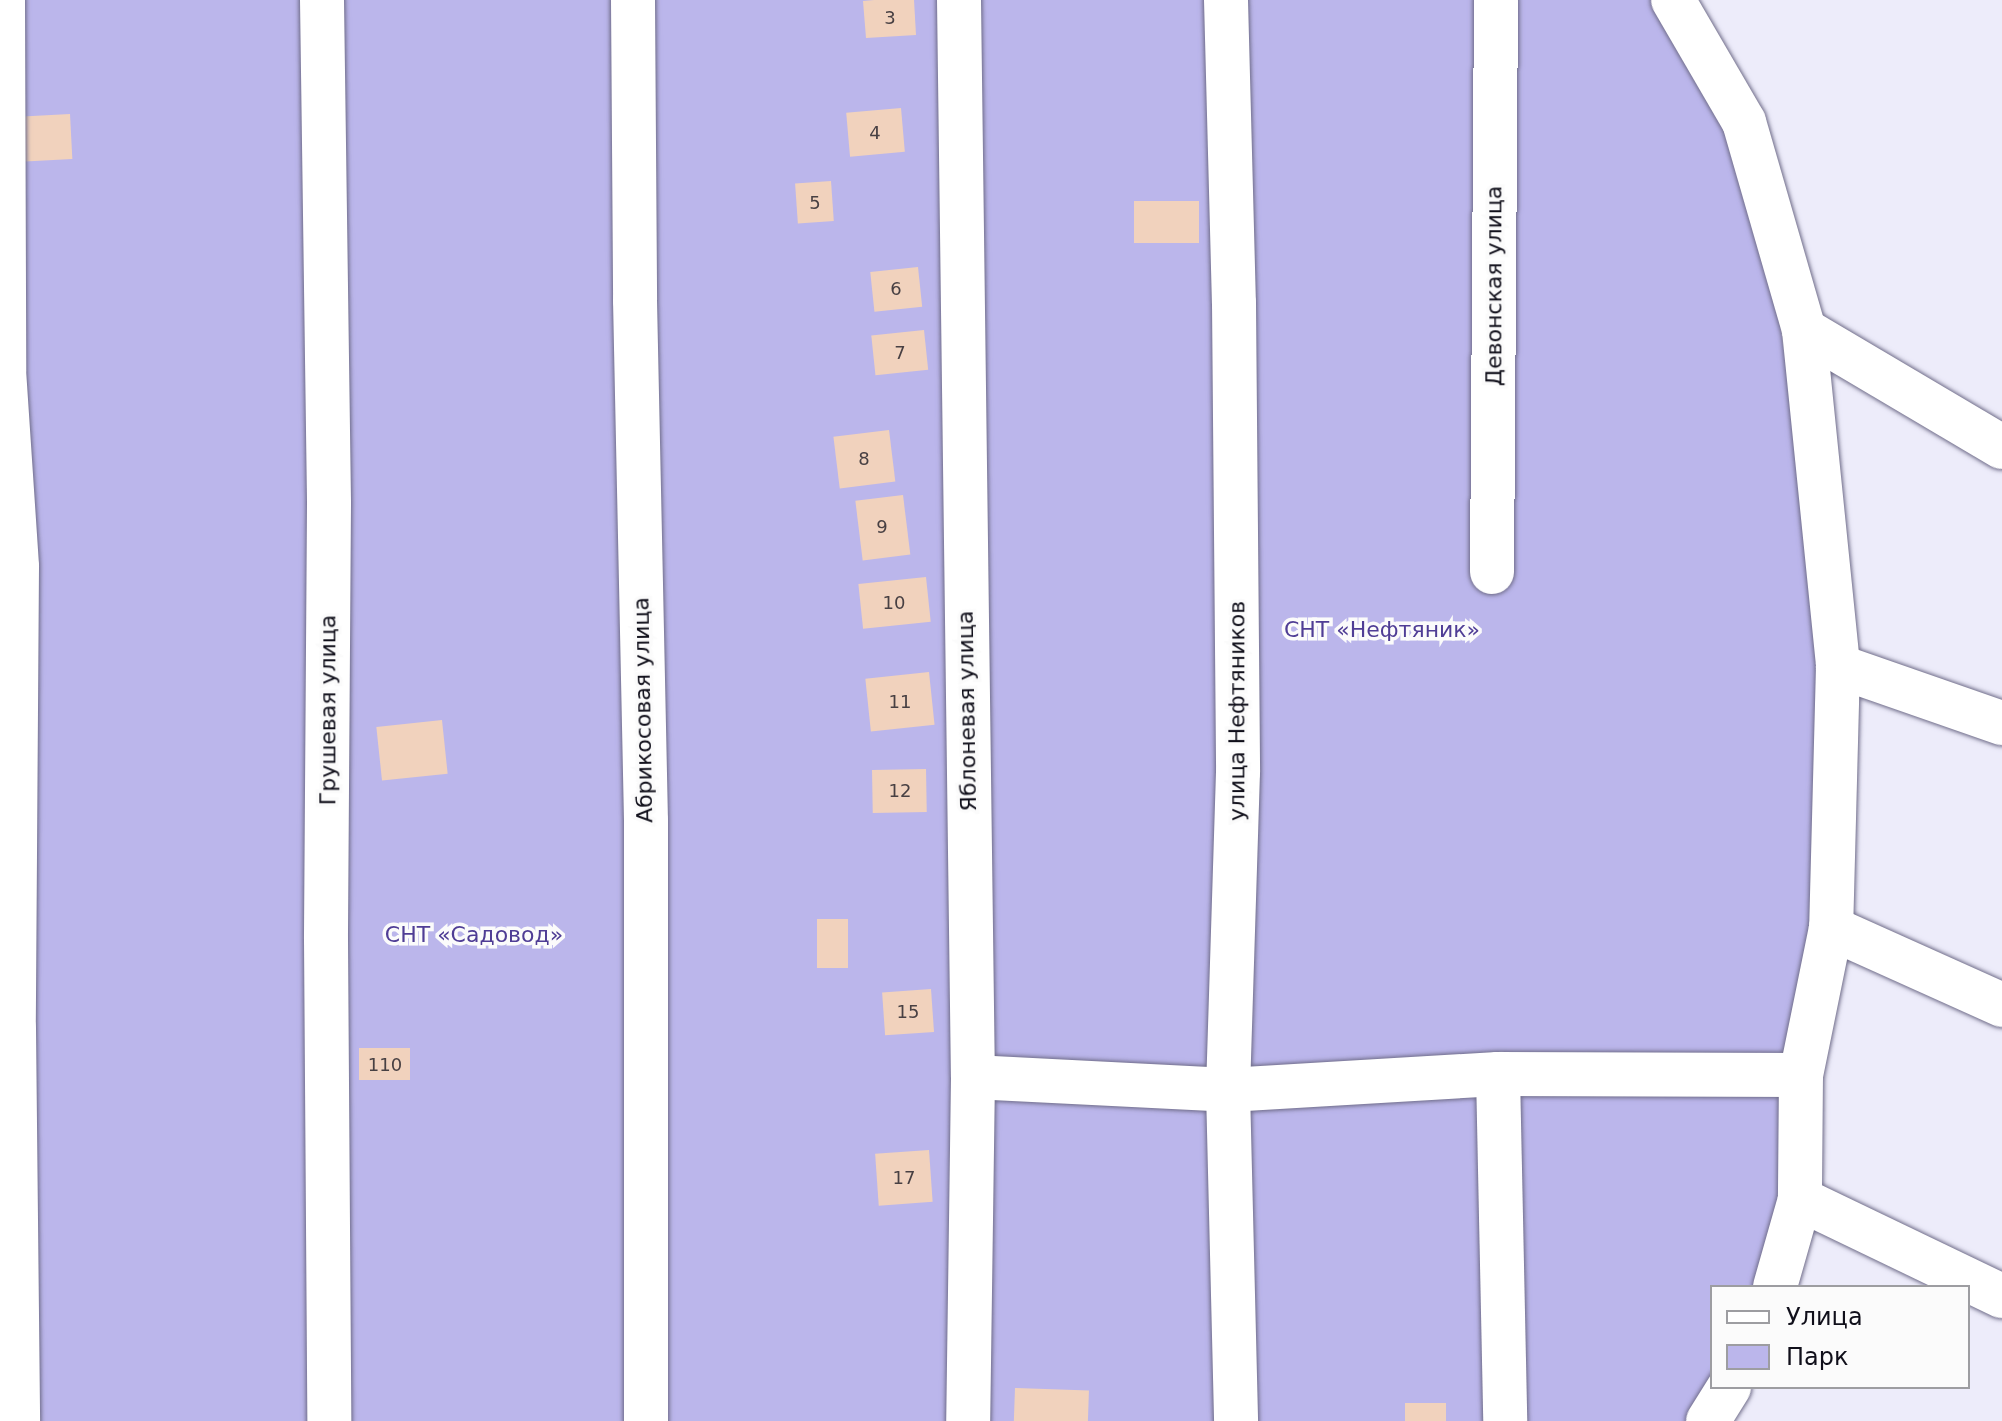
<!DOCTYPE html>
<html>
<head>
<meta charset="utf-8">
<style>
	body { margin:0 }
	#map { position:relative; width:2002px; height:1421px; overflow:hidden; background:#edecfa; font-family:"DejaVu Sans",sans-serif }
	div>[style] { position:absolute }
	[style*='--x'] { left:calc(var(--x)*1px); top:calc(var(--y)*1px); width:calc(var(--w)*1px); rotate:calc(var(--a)*1deg) }
	.green>* { inset:0; background:#bbb6eb }
	.building>* { inset:0; background:#f1d2bd; transform-origin:0 0 }
	.roads { filter:drop-shadow(0 0 2px #706d8a) drop-shadow(0 0 2px #706d8a) }
	.minor>* { height:44px; margin:-22px; padding:0 22px; transform-origin:22px; border-radius:22px; background:#fff }
	span { translate:-50% -50%; white-space:nowrap; text-align:center; line-height:1.15; -webkit-text-stroke:7px #fbfbfb; paint-order:stroke }
	.number-label { font-size:18px; color:#484043 }
	.number-label span { -webkit-text-stroke-width:0 }
	.street-label { font-size:22px; color:#100f1a }
	.park-label { font-size:22px; color:#4f3d95 }
	.legend { position:absolute; left:1710px; top:1285px; width:260px; height:104px; box-sizing:border-box; background:#fbfbfb; border:2px solid #9d9da1; margin:0; padding:10px 14px; list-style:none; font-size:24px; color:#100f1a }
	.legend li { display:flex; align-items:center; gap:16px; height:40px }
	.legend b { width:40px; border:2px solid #9d9da1 }
</style>
</head>
<body>
<div id="map">
	<div class="green">
		<i style="clip-path:polygon(0 0,1651px 0,1729px 138px,1777px 304px,1820px 605px,1819px 883px,1783px 1229px,1765px 1287px,1712px 1287px,1712px 1387px,1698px 1421px,0 1421px)"></i>
	</div>
	<div class="building">
		<i style="clip-path:polygon(874px 0,914px 0,916px 35px,866px 38px,863px 1px)"></i>
		<i style="left:901px;top:108px;width:44px;height:55px;rotate:85deg"></i>
		<i style="left:70px;top:114px;width:45px;height:52px;rotate:87deg"></i>
		<i style="left:831px;top:181px;width:40px;height:36px;rotate:86deg"></i>
		<i style="left:1199px;top:201px;width:42px;height:65px;rotate:90deg"></i>
		<i style="left:918px;top:267px;width:40px;height:48px;rotate:84deg"></i>
		<i style="left:924px;top:330px;width:40px;height:53px;rotate:84deg"></i>
		<i style="left:889px;top:430px;width:52px;height:56px;rotate:83deg"></i>
		<i style="left:903px;top:495px;width:60px;height:48px;rotate:83deg"></i>
		<i style="left:926px;top:577px;width:45px;height:68px;rotate:84deg"></i>
		<i style="left:929px;top:672px;width:53px;height:64px;rotate:84deg"></i>
		<i style="left:442px;top:720px;width:54px;height:66px;rotate:84deg"></i>
		<i style="left:926px;top:769px;width:43px;height:54px;rotate:89deg"></i>
		<i style="left:817px;top:919px;width:31px;height:49px"></i>
		<i style="left:931px;top:989px;width:43px;height:49px;rotate:86deg"></i>
		<i style="left:410px;top:1048px;width:32px;height:51px;rotate:90deg"></i>
		<i style="left:929px;top:1150px;width:52px;height:54px;rotate:86deg"></i>
		<i style="left:1015px;top:1388px;width:74px;height:33px;rotate:2deg"></i>
		<i style="left:1446px;top:1403px;width:18px;height:41px;rotate:90deg"></i>
	</div>
	<div class="roads">
		<div class="minor">
			<i style="--x:3;--y:0;--w:370;--a:89.8"></i>
			<i style="--x:4;--y:370;--w:197;--a:86.2"></i>
			<i style="--x:17;--y:567;--w:461;--a:90.4"></i>
			<i style="--x:14;--y:1028;--w:393;--a:89.4"></i>
			<i style="--x:322;--y:0;--w:504;--a:89.2"></i>
			<i style="--x:329;--y:504;--w:435;--a:90.4"></i>
			<i style="--x:326;--y:939;--w:482;--a:89.6"></i>
			<i style="--x:633;--y:0;--w:300;--a:89.6"></i>
			<i style="--x:635;--y:300;--w:521;--a:88.79"></i>
			<i style="--x:646;--y:821;--w:600;--a:90"></i>
			<i style="--x:959;--y:0;--w:1077;--a:89.26"></i>
			<i style="--x:973;--y:1077;--w:344;--a:90.8"></i>
			<i style="--x:1226;--y:0;--w:303;--a:88.5"></i>
			<i style="--x:1234;--y:303;--w:469;--a:89.5"></i>
			<i style="--x:1238;--y:772;--w:318;--a:91.8"></i>
			<i style="--x:1228;--y:1090;--w:331;--a:88.6"></i>
			<i style="--x:1673;--y:0;--w:141;--a:59.8"></i>
			<i style="--x:1744;--y:122;--w:216;--a:73.9"></i>
			<i style="--x:1804;--y:330;--w:338;--a:84.2"></i>
			<i style="--x:1838;--y:666;--w:262;--a:91.5"></i>
			<i style="--x:1831;--y:928;--w:150;--a:101.5"></i>
			<i style="--x:1804;--y:330;--w:230;--a:30.6"></i>
			<i style="--x:1492;--y:572;--w:572;--a:-89.6"></i>
			<i style="--x:1838;--y:666;--w:174;--a:19.2"></i>
			<i style="--x:1831;--y:928;--w:188;--a:24.2"></i>
			<i style="--x:1498;--y:1074;--w:347;--a:88.8"></i>
			<i style="--x:973;--y:1077;--w:255;--a:2.9"></i>
			<i style="--x:1228;--y:1090;--w:270;--a:-3.4"></i>
			<i style="--x:1498;--y:1074;--w:303;--a:0.2"></i>
			<i style="--x:1801;--y:1075;--w:124;--a:90.5"></i>
			<i style="--x:1800;--y:1199;--w:91;--a:105.9"></i>
			<i style="--x:1800;--y:1199;--w:224;--a:25.7"></i>
			<i style="--x:1708;--y:1421;--w:40;--a:-58"></i>
		</div>
	</div>
	<div class="number-label">
		<span style="left:890px;top:18px">3</span>
		<span style="left:875px;top:133px">4</span>
		<span style="left:815px;top:203px">5</span>
		<span style="left:896px;top:289px">6</span>
		<span style="left:900px;top:353px">7</span>
		<span style="left:864px;top:459px">8</span>
		<span style="left:882px;top:527px">9</span>
		<span style="left:894px;top:603px">10</span>
		<span style="left:900px;top:702px">11</span>
		<span style="left:900px;top:791px">12</span>
		<span style="left:908px;top:1012px">15</span>
		<span style="left:385px;top:1065px">110</span>
		<span style="left:904px;top:1178px">17</span>
	</div>
	<div class="street-label">
		<span style="left:1494px;top:286px;rotate:-90deg">Девонская улица</span>
		<span style="left:328px;top:710px;rotate:-90deg">Грушевая улица</span>
		<span style="left:643px;top:710px;rotate:-91deg">Абрикосовая улица</span>
		<span style="left:967px;top:711px;rotate:-91deg">Яблоневая улица</span>
		<span style="left:1237px;top:711px;rotate:-90deg">улица Нефтяников</span>
	</div>
	<div class="park-label">
		<span style="left:1382px;top:630px">СНТ «Нефтяник»</span>
		<span style="left:474px;top:935px">СНТ «Садовод»</span>
	</div>
	<ul class="legend">
	<li><b style="height:10px;background:#fff"></b>Улица</li>
	<li><b style="height:22px;background:#bbb6eb"></b>Парк</li>
	</ul>
</div>
</body>
</html>
